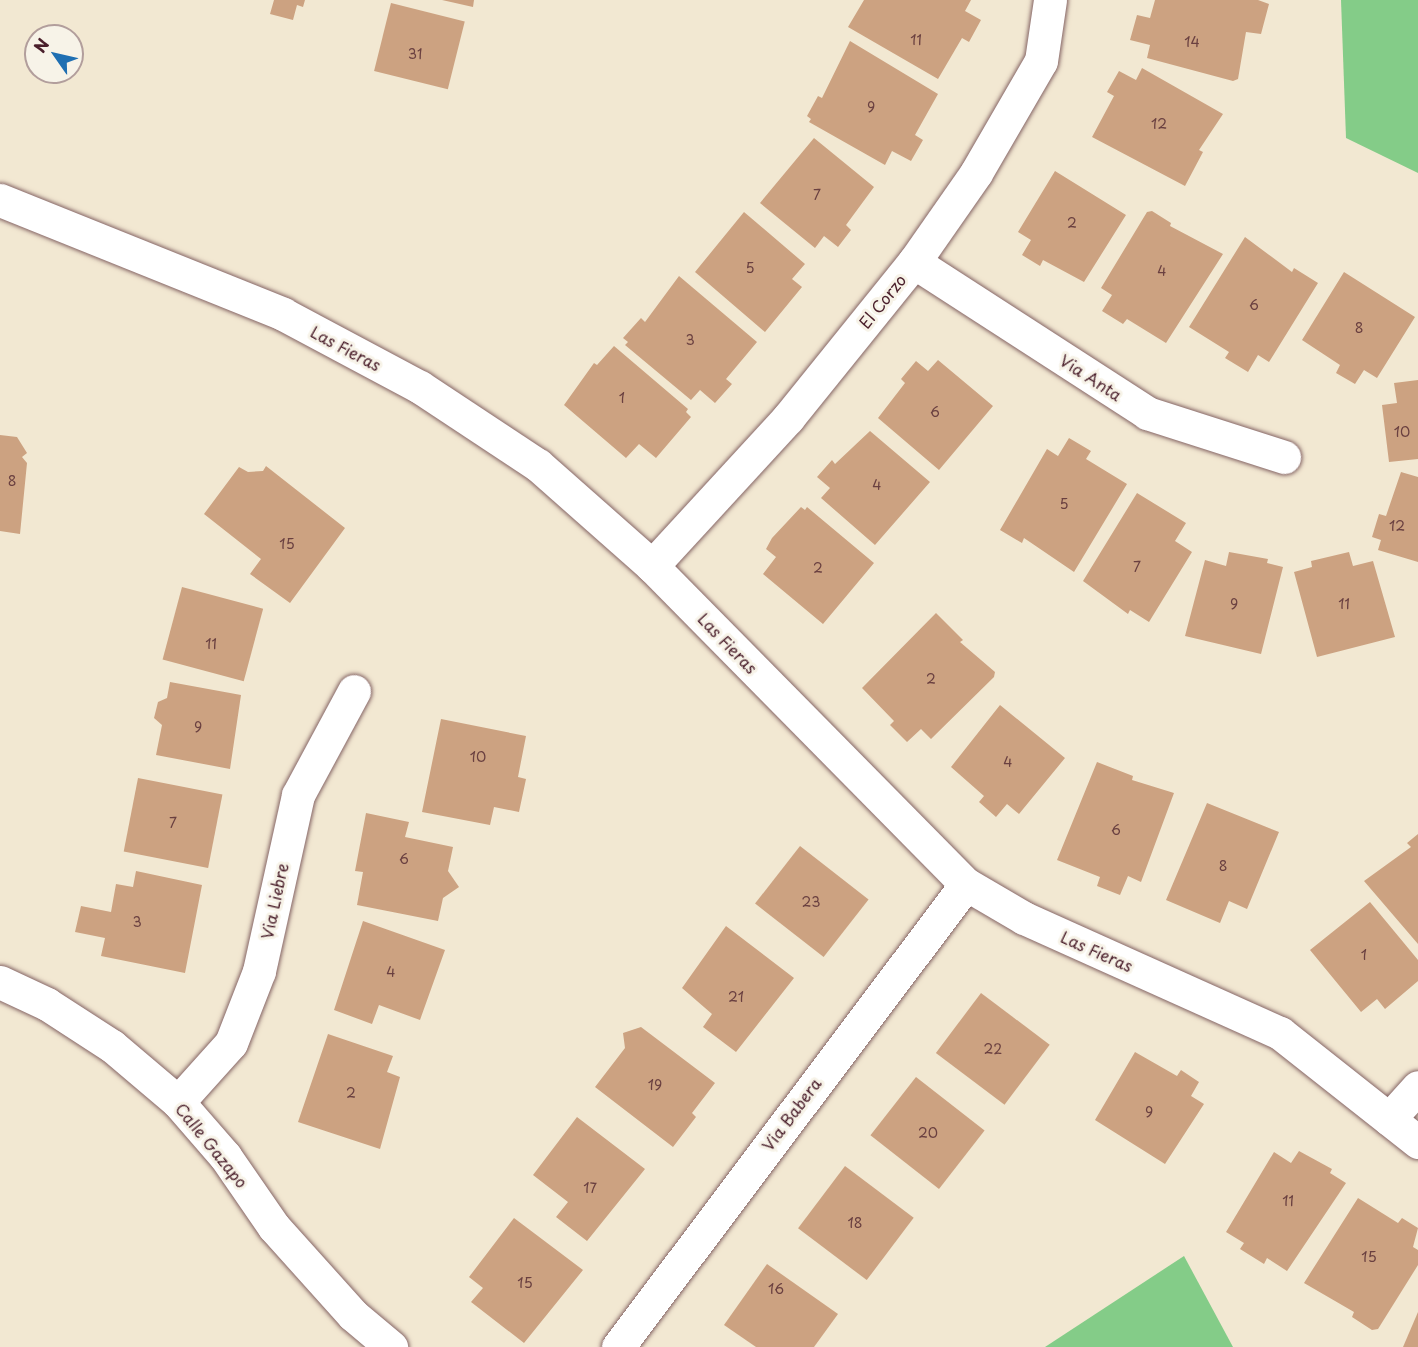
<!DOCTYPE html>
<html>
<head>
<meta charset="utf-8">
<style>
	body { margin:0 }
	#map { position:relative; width:1418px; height:1347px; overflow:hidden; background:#f2e8d2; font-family:"Playpen Sans",sans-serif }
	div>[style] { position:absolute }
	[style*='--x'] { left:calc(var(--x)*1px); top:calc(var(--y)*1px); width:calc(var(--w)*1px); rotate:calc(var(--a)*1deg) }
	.green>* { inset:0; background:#84cc88 }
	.building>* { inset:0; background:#cca281; transform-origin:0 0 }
	.roads { filter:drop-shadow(0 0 2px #856565) drop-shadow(0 0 2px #856565) }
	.minor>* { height:33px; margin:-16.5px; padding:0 16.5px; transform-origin:16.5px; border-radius:16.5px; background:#fff }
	span { translate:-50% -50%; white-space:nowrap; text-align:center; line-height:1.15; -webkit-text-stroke:6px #f7f3e8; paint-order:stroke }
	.number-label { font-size:14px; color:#6a4040 }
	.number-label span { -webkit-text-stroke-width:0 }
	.street-label { font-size:16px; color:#4a1f2b }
	.north { position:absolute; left:24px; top:24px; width:60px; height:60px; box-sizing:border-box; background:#f7f3e8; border:2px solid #b29e9c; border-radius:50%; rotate:304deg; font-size:16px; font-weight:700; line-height:24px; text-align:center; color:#4a1f2b }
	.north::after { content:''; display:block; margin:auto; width:21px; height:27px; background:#1f6fb2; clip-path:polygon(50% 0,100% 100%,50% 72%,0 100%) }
</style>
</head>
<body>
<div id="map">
	<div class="green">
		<i style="clip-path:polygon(1341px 0,1418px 0,1418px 173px,1346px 138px)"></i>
		<i style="clip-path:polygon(1184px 1256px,1233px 1347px,1045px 1347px)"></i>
	</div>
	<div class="building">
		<i style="clip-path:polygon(274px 0,305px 0,303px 7px,297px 5px,293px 20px,270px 14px)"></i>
		<i style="clip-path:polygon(442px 0,474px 0,473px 7px)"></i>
		<i style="clip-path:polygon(864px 0,971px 0,965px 11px,981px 20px,969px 42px,962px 38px,938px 79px,848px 27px)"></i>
		<i style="clip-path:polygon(1155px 0,1258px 0,1269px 4px,1261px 34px,1246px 32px,1238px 79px,1233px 81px,1147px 58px,1150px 45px,1130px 40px,1137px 15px,1150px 18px)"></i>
		<i style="left:391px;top:3px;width:76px;height:70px;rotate:14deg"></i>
		<i style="clip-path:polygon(850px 41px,938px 94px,915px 135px,923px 140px,911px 161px,892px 151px,885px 165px,809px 122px,811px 119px,807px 116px,818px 96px,822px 98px)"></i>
		<i style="clip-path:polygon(1142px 68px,1223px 114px,1199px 150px,1203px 152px,1185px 186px,1092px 137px,1114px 96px,1107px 92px,1119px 71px,1136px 80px)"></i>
		<i style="clip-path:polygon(814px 138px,874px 187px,846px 225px,851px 230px,838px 247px,824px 236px,815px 248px,760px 203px)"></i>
		<i style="clip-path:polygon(1055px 171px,1126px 215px,1084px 282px,1043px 260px,1040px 266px,1022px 255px,1031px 240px,1018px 232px)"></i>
		<i style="clip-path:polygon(1152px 211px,1171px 223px,1170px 226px,1223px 254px,1166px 343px,1127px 319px,1123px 324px,1102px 311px,1112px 295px,1101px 288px,1147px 212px)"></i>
		<i style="clip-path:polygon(744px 212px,805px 264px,792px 279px,802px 287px,765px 332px,695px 272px)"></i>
		<i style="clip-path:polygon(1245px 237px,1292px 272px,1294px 268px,1318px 283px,1269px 362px,1258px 355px,1248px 372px,1225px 358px,1229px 352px,1189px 327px)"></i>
		<i style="clip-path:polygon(1344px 272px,1415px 317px,1377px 378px,1364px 370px,1355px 384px,1336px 373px,1340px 365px,1302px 340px)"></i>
		<i style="clip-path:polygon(679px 276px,757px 342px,726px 379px,732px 384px,715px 403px,700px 390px,691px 400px,625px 345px,628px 342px,623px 338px,641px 318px,645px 322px)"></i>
		<i style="clip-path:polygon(614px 346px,688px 409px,686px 412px,691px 417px,656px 458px,639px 444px,626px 458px,564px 405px,594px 363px,597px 365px)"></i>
		<i style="clip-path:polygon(938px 360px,993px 406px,939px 470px,878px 418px,905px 383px,901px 379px,916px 361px,928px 371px)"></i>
		<i style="clip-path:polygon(1418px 380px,1418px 459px,1389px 462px,1382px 405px,1397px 403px,1394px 383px)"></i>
		<i style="clip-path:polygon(870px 431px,930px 482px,875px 545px,821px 498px,830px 488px,817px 477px,832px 460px,835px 464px)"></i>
		<i style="clip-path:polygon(0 435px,17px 437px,27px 453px,22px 457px,27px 463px,20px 534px,0 531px)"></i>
		<i style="clip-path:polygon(1069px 438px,1091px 451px,1086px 459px,1127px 484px,1074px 572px,1024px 538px,1022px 543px,1000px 530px,1047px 449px,1058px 456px)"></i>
		<i style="clip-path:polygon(266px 466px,345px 528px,290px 603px,250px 574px,261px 559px,204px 514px,239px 467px,248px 472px,263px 471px)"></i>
		<i style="clip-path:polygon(1401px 472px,1418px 477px,1418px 562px,1378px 550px,1381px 540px,1372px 537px,1379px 514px,1386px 516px)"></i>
		<i style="clip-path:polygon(1137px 493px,1186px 523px,1175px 541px,1192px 552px,1149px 622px,1130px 610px,1128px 614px,1083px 581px)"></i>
		<i style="clip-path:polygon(801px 507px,805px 510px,807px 507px,874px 563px,823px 624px,763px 574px,776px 557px,766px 549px,772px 538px)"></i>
		<i style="clip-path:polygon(1229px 552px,1268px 559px,1267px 563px,1283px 567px,1261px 654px,1185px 636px,1205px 560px,1226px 566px)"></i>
		<i style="clip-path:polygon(1349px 552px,1353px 566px,1373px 561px,1395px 637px,1317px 657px,1294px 572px,1312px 567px,1311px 561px)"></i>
		<i style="left:182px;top:587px;width:84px;height:75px;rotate:15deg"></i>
		<i style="clip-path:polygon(936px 613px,963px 640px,960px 642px,995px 672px,994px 677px,931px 739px,921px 729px,907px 742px,890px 725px,894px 721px,862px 688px)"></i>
		<i style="clip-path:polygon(170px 682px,241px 695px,230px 769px,156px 755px,162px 725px,154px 718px,158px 702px,167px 698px)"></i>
		<i style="clip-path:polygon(1000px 705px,1065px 758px,1019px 814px,1007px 804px,996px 817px,979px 802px,984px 796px,951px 767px)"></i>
		<i style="clip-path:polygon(441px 719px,526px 736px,518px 777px,526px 779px,519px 812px,494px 807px,490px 825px,422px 812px)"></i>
		<i style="clip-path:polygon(1097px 762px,1133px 776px,1132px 780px,1174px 793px,1141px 882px,1128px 876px,1120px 895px,1097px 886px,1100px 877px,1057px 860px)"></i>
		<i style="left:138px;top:778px;width:86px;height:75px;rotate:11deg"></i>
		<i style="clip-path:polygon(1207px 803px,1279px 832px,1247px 909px,1229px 901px,1220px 923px,1166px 900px)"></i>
		<i style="clip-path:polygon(366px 813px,409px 822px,405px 837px,453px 847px,448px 871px,459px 887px,443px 898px,438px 921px,357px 905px,363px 872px,355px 871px)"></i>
		<i style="clip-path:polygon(1418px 834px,1418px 944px,1364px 881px,1411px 847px,1407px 843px)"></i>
		<i style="left:800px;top:846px;width:87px;height:73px;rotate:38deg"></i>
		<i style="clip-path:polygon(136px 871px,202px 885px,185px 973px,101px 956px,105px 938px,75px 932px,81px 906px,111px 912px,116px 884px,133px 887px)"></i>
		<i style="clip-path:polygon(1370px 902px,1418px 960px,1418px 981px,1385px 1009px,1377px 999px,1361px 1012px,1310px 950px)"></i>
		<i style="clip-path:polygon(363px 921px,445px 950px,420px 1020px,379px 1005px,372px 1024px,334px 1010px)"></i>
		<i style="clip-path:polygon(726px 926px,794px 978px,736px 1052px,703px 1027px,712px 1014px,682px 988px)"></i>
		<i style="left:981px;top:993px;width:86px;height:75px;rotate:37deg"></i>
		<i style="clip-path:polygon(641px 1027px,715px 1083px,692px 1113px,696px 1117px,673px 1147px,595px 1087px,625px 1048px,623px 1033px)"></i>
		<i style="clip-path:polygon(328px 1034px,393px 1056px,387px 1072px,400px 1077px,380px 1149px,298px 1122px)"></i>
		<i style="clip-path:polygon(1135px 1052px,1177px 1076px,1181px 1070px,1199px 1082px,1191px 1096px,1204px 1104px,1165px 1164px,1095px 1120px)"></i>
		<i style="left:916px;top:1077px;width:87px;height:74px;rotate:38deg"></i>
		<i style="clip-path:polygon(577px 1117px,645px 1169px,587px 1241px,556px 1217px,568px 1202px,533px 1175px)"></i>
		<i style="clip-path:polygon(1299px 1151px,1332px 1169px,1330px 1173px,1346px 1183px,1287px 1271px,1267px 1258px,1264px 1264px,1240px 1249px,1244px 1243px,1226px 1232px,1274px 1152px,1291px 1163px)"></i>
		<i style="left:845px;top:1166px;width:86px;height:78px;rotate:37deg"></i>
		<i style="clip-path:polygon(1358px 1198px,1398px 1223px,1402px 1218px,1418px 1228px,1413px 1247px,1418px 1250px,1418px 1265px,1378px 1329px,1372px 1330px,1352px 1317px,1354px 1312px,1304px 1283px)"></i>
		<i style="clip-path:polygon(514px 1218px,583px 1270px,524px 1343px,471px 1302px,483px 1288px,469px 1277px)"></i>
		<i style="clip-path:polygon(767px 1264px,838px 1314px,814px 1347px,756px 1347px,724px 1325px)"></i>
		<i style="clip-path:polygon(1418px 1312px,1418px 1347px,1403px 1347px)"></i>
	</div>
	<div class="roads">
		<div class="minor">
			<i style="--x:0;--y:200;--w:305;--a:21.9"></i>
			<i style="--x:283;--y:314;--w:155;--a:28.1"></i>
			<i style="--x:420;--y:387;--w:141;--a:33.5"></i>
			<i style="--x:538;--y:465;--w:152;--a:41.5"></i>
			<i style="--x:652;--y:566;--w:447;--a:45.4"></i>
			<i style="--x:966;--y:884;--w:67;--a:30.4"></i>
			<i style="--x:1024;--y:918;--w:281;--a:24.2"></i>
			<i style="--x:1280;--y:1033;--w:176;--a:38.3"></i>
			<i style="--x:914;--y:262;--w:278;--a:32.9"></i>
			<i style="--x:1147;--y:413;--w:144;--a:17.8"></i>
			<i style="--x:652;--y:566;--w:201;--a:-47.4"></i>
			<i style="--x:788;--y:418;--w:201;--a:-51.1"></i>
			<i style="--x:914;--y:262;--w:108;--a:-55.1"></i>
			<i style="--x:976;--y:173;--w:129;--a:-59.9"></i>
			<i style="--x:1041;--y:61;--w:62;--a:-81.6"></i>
			<i style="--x:0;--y:982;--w:52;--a:25.1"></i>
			<i style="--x:47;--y:1004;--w:77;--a:32.9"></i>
			<i style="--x:112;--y:1046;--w:87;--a:40.3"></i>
			<i style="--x:178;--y:1102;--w:72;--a:49"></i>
			<i style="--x:225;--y:1156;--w:86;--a:55.4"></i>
			<i style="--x:274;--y:1227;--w:118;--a:48.1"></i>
			<i style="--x:353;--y:1315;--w:50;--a:40.1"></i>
			<i style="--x:178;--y:1102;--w:79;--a:-48.1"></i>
			<i style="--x:231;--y:1043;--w:77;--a:-68.7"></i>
			<i style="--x:259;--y:971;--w:180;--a:-77.5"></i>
			<i style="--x:298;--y:795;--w:118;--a:-61.7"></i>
			<i style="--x:1389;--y:1119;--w:43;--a:-47.8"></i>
			<i style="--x:618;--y:1347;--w:579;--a:-53.07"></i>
		</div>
	</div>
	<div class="number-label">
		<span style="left:916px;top:40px">11</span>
		<span style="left:1192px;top:42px">14</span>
		<span style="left:415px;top:54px">31</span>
		<span style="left:871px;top:107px">9</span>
		<span style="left:1159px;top:124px">12</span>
		<span style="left:817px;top:195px">7</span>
		<span style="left:1072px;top:223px">2</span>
		<span style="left:750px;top:268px">5</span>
		<span style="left:1162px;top:271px">4</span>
		<span style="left:1254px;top:305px">6</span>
		<span style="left:1359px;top:328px">8</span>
		<span style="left:690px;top:340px">3</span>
		<span style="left:622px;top:398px">1</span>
		<span style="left:935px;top:412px">6</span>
		<span style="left:1402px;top:432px">10</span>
		<span style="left:12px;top:481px">8</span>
		<span style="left:877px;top:485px">4</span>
		<span style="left:1064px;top:504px">5</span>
		<span style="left:1397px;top:526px">12</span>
		<span style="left:287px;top:544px">15</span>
		<span style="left:1137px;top:567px">7</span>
		<span style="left:818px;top:568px">2</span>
		<span style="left:1234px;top:604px">9</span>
		<span style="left:1344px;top:604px">11</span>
		<span style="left:211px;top:644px">11</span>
		<span style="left:931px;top:679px">2</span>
		<span style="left:198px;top:727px">9</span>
		<span style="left:478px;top:757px">10</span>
		<span style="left:1008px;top:762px">4</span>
		<span style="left:173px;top:823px">7</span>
		<span style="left:1116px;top:830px">6</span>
		<span style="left:404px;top:859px">6</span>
		<span style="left:1223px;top:866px">8</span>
		<span style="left:811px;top:902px">23</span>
		<span style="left:137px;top:922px">3</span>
		<span style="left:1364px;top:955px">1</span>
		<span style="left:391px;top:972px">4</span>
		<span style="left:736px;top:997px">21</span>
		<span style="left:993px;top:1049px">22</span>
		<span style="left:655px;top:1085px">19</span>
		<span style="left:351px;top:1093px">2</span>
		<span style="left:1149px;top:1112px">9</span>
		<span style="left:928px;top:1133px">20</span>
		<span style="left:590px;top:1188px">17</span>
		<span style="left:1288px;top:1201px">11</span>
		<span style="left:855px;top:1223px">18</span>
		<span style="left:1369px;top:1257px">15</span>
		<span style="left:525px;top:1283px">15</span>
		<span style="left:776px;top:1289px">16</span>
	</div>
	<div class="street-label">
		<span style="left:882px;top:301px;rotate:-51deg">El Corzo</span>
		<span style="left:346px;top:348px;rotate:28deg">Las Fieras</span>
		<span style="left:1091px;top:377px;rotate:33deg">Via Anta</span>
		<span style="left:728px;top:643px;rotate:46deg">Las Fieras</span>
		<span style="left:274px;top:901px;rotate:-78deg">Via Liebre</span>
		<span style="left:1097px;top:951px;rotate:24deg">Las Fieras</span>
		<span style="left:791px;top:1114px;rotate:-53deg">Via Babera</span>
		<span style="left:212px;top:1145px;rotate:51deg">Calle Gazapo</span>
	</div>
	<div class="north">N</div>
</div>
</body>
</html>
